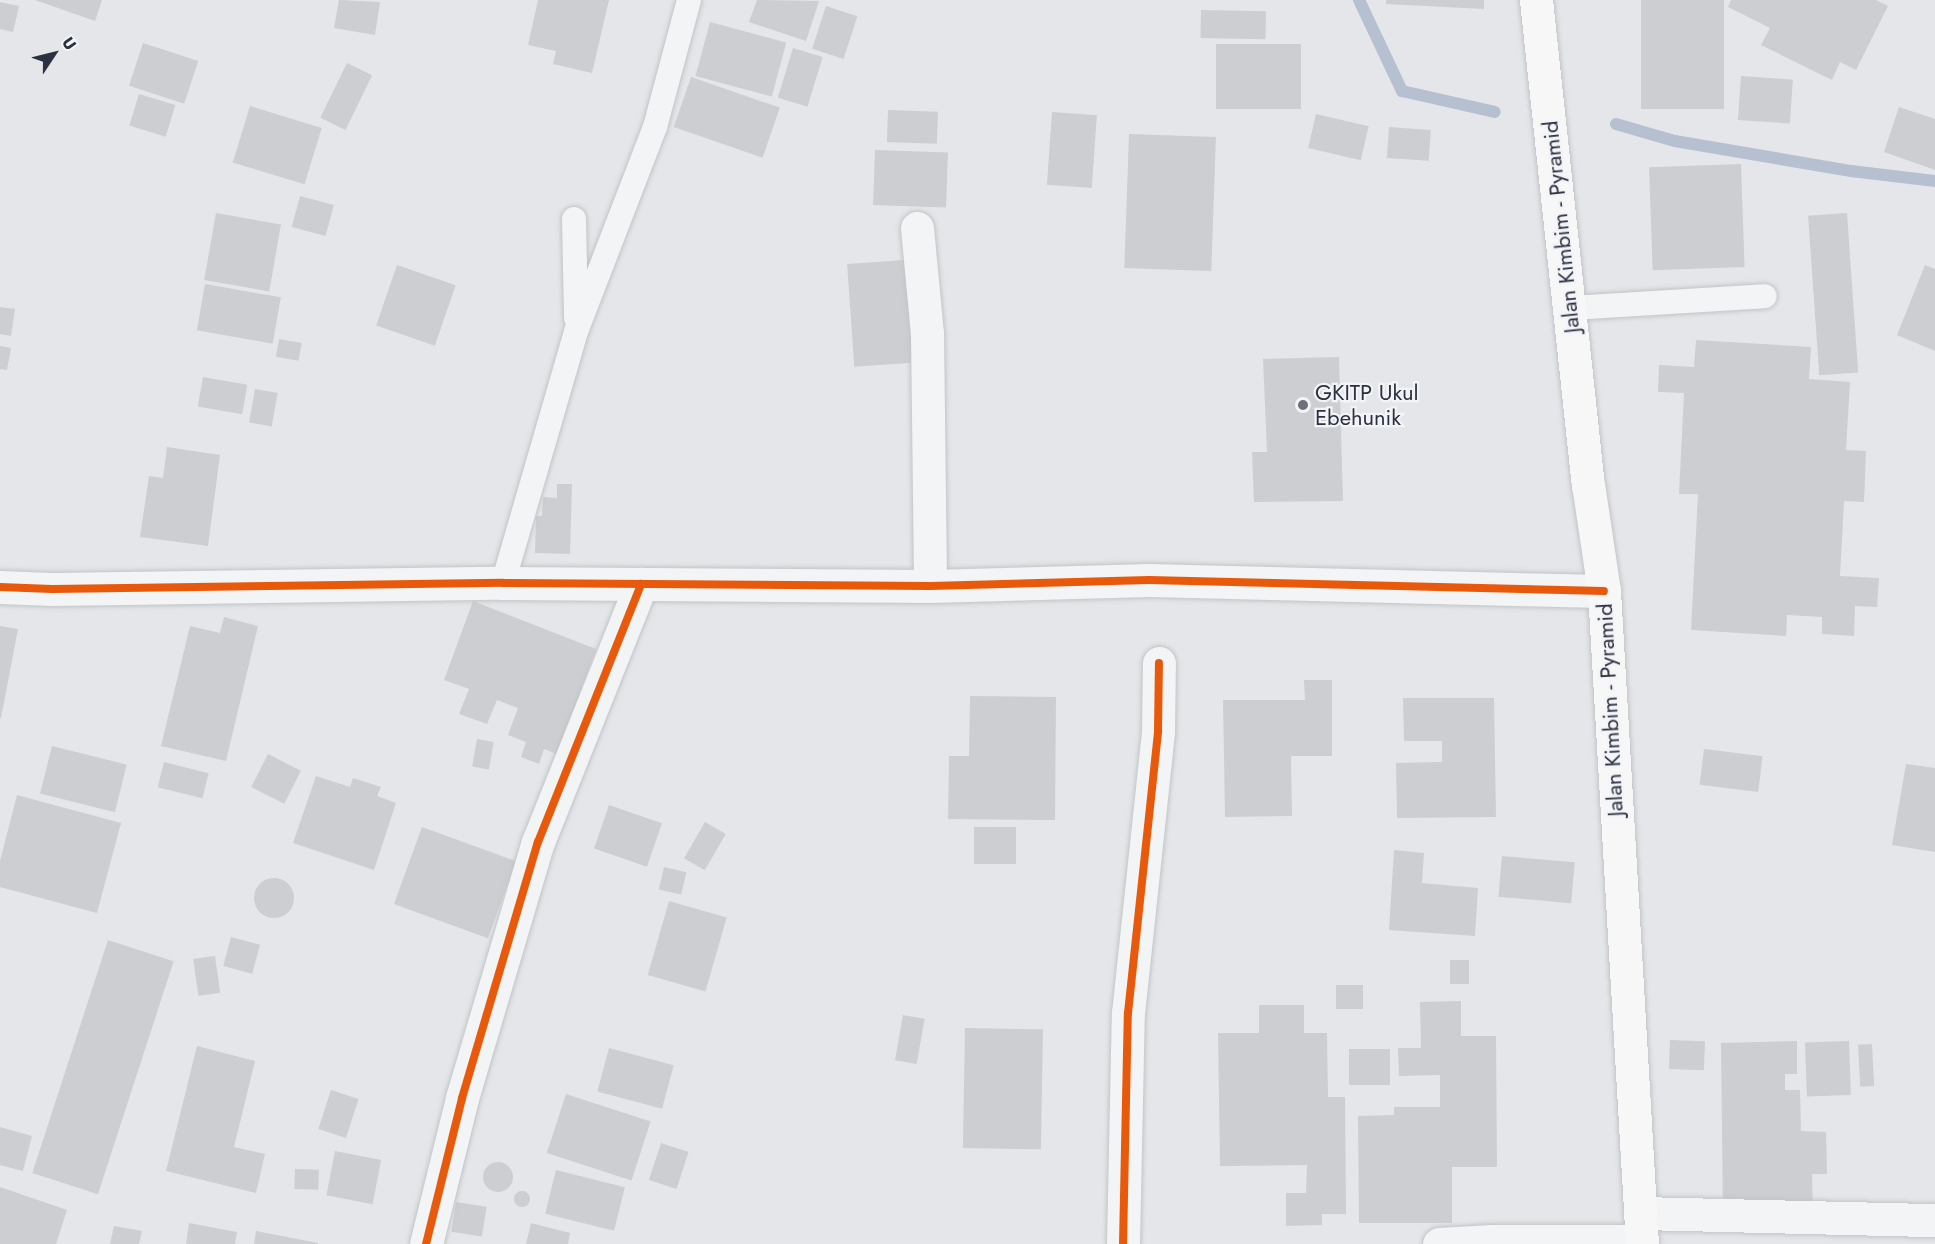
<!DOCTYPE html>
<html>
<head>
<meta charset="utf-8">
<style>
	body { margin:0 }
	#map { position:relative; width:1935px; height:1244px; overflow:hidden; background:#e4e6e9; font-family:Jost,sans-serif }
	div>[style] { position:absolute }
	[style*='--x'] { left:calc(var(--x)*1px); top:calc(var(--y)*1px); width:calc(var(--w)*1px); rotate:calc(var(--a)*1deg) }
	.stream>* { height:12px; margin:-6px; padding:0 6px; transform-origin:6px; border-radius:6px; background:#b6c0d0 }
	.building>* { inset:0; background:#cdced1; transform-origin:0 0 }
	.round { border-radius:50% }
	.roads { filter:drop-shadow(0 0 2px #c2c4c7) drop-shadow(0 0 2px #c2c4c7) }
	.lane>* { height:24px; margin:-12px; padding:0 12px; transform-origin:12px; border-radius:12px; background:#f3f4f5 }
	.street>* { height:33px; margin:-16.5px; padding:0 16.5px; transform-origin:16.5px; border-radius:16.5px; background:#f3f4f5 }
	.highway>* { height:33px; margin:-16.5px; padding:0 16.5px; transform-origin:16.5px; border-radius:16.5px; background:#f7f7f7 }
	.cycleway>* { height:8px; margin:-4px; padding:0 4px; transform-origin:4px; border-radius:4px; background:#e8590c }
	.dots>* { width:16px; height:16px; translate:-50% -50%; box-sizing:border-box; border:3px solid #f3f4f7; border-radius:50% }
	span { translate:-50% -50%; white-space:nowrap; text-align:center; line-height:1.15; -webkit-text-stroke:4.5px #f3f4f7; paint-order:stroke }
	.street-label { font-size:22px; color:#2c3140 }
	.poi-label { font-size:22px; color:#2c3140 }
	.left { translate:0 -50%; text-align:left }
	.north { position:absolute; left:24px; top:24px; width:60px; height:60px; -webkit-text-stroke:4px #f3f4f7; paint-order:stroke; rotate:55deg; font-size:16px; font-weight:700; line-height:24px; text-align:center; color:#2c3140 }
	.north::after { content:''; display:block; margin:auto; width:21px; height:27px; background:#2c3140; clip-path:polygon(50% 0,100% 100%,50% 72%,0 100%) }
</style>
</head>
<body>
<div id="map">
	<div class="stream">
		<i style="--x:1359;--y:0;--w:101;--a:64.7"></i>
		<i style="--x:1402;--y:91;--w:95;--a:12.7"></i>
		<i style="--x:1616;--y:124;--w:61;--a:16.1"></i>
		<i style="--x:1675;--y:141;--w:179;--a:9.7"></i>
		<i style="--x:1851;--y:171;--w:85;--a:6.8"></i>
	</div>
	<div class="building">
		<i style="clip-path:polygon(35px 0,102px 0,95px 21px)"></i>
		<i style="clip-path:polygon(339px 0,380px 2px,375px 35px,334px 28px)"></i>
		<i style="clip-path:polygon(538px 0,609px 0,592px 73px,553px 64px,556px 51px,528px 45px)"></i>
		<i style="clip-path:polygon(757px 0,819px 1px,806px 41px,749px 22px)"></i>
		<i style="clip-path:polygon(1386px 0,1484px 0,1484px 9px,1386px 4px)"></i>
		<i style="left:1641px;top:0;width:83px;height:109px"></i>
		<i style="clip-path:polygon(1731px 0,1876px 0,1888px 6px,1856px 70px,1840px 62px,1832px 80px,1761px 45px,1770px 28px,1728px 7px)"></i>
		<i style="clip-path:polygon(0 2px,19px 6px,13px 32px,0 29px)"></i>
		<i style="left:826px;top:6px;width:33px;height:45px;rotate:18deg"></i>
		<i style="left:1201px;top:10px;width:65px;height:28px;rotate:1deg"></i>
		<i style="left:710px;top:22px;width:79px;height:56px;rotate:15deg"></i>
		<i style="left:143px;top:43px;width:58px;height:45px;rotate:18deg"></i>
		<i style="left:1216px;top:44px;width:85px;height:65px"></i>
		<i style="left:793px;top:48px;width:31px;height:52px;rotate:17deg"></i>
		<i style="left:347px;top:63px;width:28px;height:61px;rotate:26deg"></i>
		<i style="left:1741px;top:76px;width:52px;height:44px;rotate:4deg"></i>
		<i style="left:691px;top:77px;width:94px;height:53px;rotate:19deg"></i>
		<i style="left:139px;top:94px;width:38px;height:33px;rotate:17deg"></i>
		<i style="left:250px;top:106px;width:75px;height:59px;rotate:17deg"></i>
		<i style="clip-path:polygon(1899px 107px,1935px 119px,1935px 170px,1884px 152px)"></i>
		<i style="left:888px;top:110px;width:50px;height:32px;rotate:2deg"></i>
		<i style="left:1052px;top:112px;width:45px;height:73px;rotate:4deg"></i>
		<i style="left:1316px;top:114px;width:54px;height:35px;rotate:13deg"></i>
		<i style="left:1389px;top:127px;width:42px;height:31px;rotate:4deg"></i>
		<i style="left:1129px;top:134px;width:87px;height:134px;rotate:2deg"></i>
		<i style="left:875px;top:150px;width:73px;height:55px;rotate:2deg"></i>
		<i style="left:1741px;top:164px;width:103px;height:92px;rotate:88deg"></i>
		<i style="left:300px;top:196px;width:35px;height:32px;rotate:15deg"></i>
		<i style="left:216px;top:213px;width:66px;height:68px;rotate:10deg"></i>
		<i style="left:1847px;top:213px;width:160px;height:39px;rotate:86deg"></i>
		<i style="left:905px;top:260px;width:103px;height:58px;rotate:86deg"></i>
		<i style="left:397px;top:265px;width:62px;height:64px;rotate:19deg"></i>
		<i style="clip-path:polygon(1925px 265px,1935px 269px,1935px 351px,1897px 335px)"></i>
		<i style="left:205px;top:284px;width:77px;height:47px;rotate:10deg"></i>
		<i style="clip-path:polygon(0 307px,15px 309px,11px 336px,0 334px)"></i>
		<i style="left:279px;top:339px;width:23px;height:18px;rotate:10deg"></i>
		<i style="clip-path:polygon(1696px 340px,1811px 347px,1809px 379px,1850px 382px,1846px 450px,1866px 451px,1864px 502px,1844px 501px,1840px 576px,1879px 578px,1877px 607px,1855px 606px,1854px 636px,1822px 634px,1822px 617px,1787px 615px,1786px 636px,1691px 630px,1698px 494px,1679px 494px,1684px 393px,1658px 392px,1659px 365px,1694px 367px)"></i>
		<i style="clip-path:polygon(0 346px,11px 348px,7px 370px,0 369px)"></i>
		<i style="clip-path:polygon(1339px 357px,1343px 501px,1254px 502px,1252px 452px,1267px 452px,1263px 359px)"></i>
		<i style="left:203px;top:377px;width:45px;height:30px;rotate:10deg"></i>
		<i style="left:255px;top:389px;width:23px;height:34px;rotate:10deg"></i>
		<i style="clip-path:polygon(167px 447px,220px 455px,208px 546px,140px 537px,149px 476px,163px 478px)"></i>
		<i style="clip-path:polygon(557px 484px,572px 484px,570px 554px,535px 553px,536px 516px,542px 516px,543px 497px,557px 498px)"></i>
		<i style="clip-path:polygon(473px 601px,596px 649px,557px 754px,544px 749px,539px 764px,521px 757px,526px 742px,508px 735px,518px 708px,497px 700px,487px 724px,459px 714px,469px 689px,444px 680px)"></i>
		<i style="clip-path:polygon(224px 617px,258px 626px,226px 761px,161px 746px,190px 626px,220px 633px)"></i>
		<i style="clip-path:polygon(0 626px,18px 629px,1px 718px,0 718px)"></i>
		<i style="clip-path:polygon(1304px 680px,1332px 680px,1332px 756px,1291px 756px,1292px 816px,1225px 817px,1223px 700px,1305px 700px)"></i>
		<i style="clip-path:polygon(970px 696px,1056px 697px,1055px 820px,948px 819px,949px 756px,969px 756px)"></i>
		<i style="clip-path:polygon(1403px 698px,1494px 698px,1496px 817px,1397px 818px,1396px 763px,1442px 762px,1442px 741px,1404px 741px)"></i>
		<i style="left:477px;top:739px;width:17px;height:28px;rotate:10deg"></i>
		<i style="left:52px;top:746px;width:77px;height:49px;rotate:14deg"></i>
		<i style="left:1704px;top:749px;width:59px;height:36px;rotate:7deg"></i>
		<i style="left:268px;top:754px;width:37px;height:37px;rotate:27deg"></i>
		<i style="left:164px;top:762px;width:46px;height:26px;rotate:14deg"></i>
		<i style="clip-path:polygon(1906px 764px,1935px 768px,1935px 852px,1892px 845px)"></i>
		<i style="clip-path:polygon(316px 776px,350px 787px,353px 778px,381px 787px,377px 796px,396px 803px,374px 870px,293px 843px)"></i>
		<i style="clip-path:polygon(17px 795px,121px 823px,97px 913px,0 887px,0 861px)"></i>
		<i style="left:609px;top:805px;width:56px;height:46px;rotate:19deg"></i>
		<i style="left:705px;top:822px;width:24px;height:42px;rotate:30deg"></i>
		<i style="left:422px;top:827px;width:100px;height:82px;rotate:20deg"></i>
		<i style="left:974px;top:827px;width:42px;height:37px"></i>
		<i style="clip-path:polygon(1394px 850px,1424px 853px,1422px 883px,1478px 888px,1475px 936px,1389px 930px)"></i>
		<i style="left:1502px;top:856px;width:73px;height:41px;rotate:5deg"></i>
		<i style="left:664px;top:867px;width:23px;height:23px;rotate:13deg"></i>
		<i class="round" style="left:254px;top:878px;width:40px;height:40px"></i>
		<i style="left:669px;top:901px;width:60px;height:77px;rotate:16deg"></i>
		<i style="left:231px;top:937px;width:30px;height:30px;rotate:15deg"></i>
		<i style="left:108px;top:940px;width:69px;height:245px;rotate:18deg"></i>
		<i style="left:215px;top:956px;width:37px;height:22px;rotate:82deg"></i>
		<i style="left:1450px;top:960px;width:19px;height:24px"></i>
		<i style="left:1336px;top:985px;width:27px;height:24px"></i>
		<i style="clip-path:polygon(1461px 1001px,1461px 1036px,1496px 1036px,1497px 1167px,1452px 1167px,1452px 1223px,1359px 1223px,1358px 1116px,1394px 1115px,1394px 1107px,1440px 1107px,1440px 1075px,1399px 1076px,1398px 1048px,1421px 1048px,1420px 1002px)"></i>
		<i style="clip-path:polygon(1259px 1005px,1304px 1005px,1304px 1033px,1327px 1033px,1328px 1097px,1345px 1097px,1346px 1214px,1322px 1214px,1322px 1225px,1286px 1226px,1286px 1193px,1306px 1193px,1307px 1165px,1220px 1166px,1218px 1033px,1259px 1033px)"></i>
		<i style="left:903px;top:1015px;width:22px;height:46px;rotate:10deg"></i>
		<i style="left:965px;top:1028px;width:78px;height:120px;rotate:1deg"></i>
		<i style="left:1670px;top:1040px;width:35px;height:29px;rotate:2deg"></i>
		<i style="clip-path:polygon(1797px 1041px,1797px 1074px,1785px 1074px,1785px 1090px,1800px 1090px,1801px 1131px,1826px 1132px,1827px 1174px,1812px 1174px,1813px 1214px,1723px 1215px,1721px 1043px)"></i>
		<i style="left:1849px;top:1041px;width:54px;height:44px;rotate:88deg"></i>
		<i style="left:1872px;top:1044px;width:42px;height:14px;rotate:87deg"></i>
		<i style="clip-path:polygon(197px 1046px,255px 1061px,234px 1147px,265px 1154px,256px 1193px,166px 1171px)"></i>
		<i style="left:609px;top:1048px;width:67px;height:45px;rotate:15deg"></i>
		<i style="left:1349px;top:1049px;width:41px;height:36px"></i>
		<i style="left:331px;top:1090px;width:29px;height:41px;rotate:18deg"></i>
		<i style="left:566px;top:1094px;width:89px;height:62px;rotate:18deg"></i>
		<i style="clip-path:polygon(0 1127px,32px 1136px,23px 1171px,0 1165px)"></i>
		<i style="left:661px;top:1143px;width:29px;height:39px;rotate:18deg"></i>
		<i style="left:335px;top:1151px;width:47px;height:45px;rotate:11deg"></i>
		<i class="round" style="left:483px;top:1162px;width:30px;height:30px"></i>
		<i style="left:295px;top:1169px;width:24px;height:20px;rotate:2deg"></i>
		<i style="left:556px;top:1170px;width:71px;height:45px;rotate:14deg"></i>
		<i style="clip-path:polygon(0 1187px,67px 1210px,56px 1244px,0 1244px)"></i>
		<i class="round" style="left:514px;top:1191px;width:16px;height:16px"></i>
		<i style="left:456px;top:1202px;width:31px;height:30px;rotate:9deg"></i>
		<i style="clip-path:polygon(189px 1223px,237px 1232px,235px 1244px,186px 1244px)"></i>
		<i style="clip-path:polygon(531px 1223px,570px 1233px,568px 1244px,526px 1244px)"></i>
		<i style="clip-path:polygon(114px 1226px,142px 1231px,139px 1244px,110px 1244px)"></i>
		<i style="clip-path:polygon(256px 1231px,318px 1243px,318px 1244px,254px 1244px)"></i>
	</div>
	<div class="roads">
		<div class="lane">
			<i style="--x:574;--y:219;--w:99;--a:88.8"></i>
			<i style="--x:1571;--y:308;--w:194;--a:-3.5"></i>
			<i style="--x:503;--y:583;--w:265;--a:-73.8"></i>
			<i style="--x:577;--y:329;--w:217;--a:-68.9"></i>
			<i style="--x:655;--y:127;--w:131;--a:-75"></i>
		</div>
		<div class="street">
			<i style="--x:917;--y:228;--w:105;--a:84.6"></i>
			<i style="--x:927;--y:333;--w:253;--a:89.3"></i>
			<i style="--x:0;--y:587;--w:52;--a:2.2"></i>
			<i style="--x:52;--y:589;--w:451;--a:-0.8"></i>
			<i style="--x:503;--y:583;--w:427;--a:0.4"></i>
			<i style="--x:930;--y:586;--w:219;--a:-1.6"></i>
			<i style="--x:1149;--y:580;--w:455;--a:1.4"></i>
			<i style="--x:1641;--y:1213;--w:294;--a:1.4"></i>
			<i style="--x:426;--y:1244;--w:150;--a:-76.1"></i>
			<i style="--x:462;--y:1098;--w:267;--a:-73.5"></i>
			<i style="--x:538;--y:842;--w:278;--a:-68.2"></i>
			<i style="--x:1123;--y:1244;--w:231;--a:-88.8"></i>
			<i style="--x:1128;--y:1013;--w:284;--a:-83.9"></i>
			<i style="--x:1158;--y:731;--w:68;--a:-89.2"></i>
			<i style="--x:1439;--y:1244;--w:53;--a:-3.2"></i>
			<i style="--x:1492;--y:1241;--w:150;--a:0"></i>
		</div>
		<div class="highway">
			<i style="--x:1536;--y:0;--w:487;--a:83.9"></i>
			<i style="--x:1588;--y:484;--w:108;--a:81.5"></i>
			<i style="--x:1604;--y:591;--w:654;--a:86.67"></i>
		</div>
	</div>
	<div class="cycleway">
		<i style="--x:0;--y:587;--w:52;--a:2.2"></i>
		<i style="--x:52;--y:589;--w:451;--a:-0.8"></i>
		<i style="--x:503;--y:583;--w:427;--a:0.4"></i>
		<i style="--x:930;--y:586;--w:219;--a:-1.6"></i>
		<i style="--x:1149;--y:580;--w:455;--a:1.4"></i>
		<i style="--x:426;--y:1244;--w:150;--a:-76.1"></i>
		<i style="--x:462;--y:1098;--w:267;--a:-73.5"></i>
		<i style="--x:538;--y:842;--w:278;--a:-68.2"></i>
		<i style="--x:1123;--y:1244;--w:231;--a:-88.8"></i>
		<i style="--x:1128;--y:1013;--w:284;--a:-83.9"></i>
		<i style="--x:1158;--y:731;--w:68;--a:-89.2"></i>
	</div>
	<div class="dots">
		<i style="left:1303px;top:405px;background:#6c707b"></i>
	</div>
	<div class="street-label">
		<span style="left:1561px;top:227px;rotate:-96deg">Jalan Kimbim - Pyramid</span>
		<span style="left:1610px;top:710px;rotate:-93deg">Jalan Kimbim - Pyramid</span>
	</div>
	<div class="poi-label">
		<span class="left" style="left:1315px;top:405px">GKITP Ukul<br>Ebehunik</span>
	</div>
	<div class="north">U</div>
</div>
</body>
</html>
